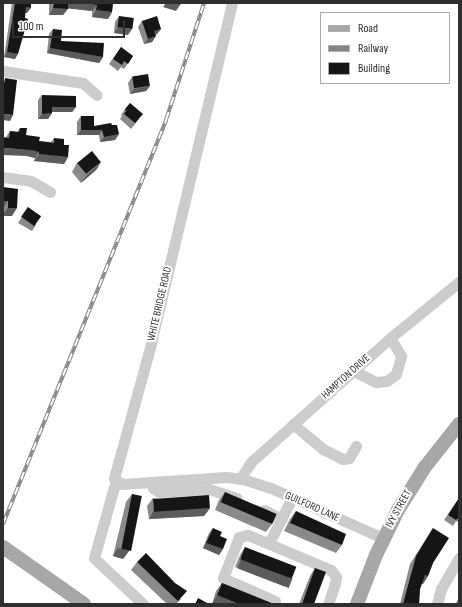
<!DOCTYPE html>
<html>
<head>
<meta charset="utf-8">
<style>
	body { margin:0 }
	#map { position:relative; width:462px; height:607px; overflow:hidden; background:#fff; font-family:"Sofia Sans Condensed",sans-serif }
	div>[style] { position:absolute }
	[style*='--x'] { left:calc(var(--x)*1px); top:calc(var(--y)*1px); width:calc(var(--w)*1px); rotate:calc(var(--a)*1deg) }
	.minor>* { height:11px; margin:-5.5px; padding:0 5.5px; transform-origin:5.5px; border-radius:5.5px; background:#ccc }
	.major>* { height:14px; margin:-7px; padding:0 7px; transform-origin:7px; border-radius:7px; background:#a7a7a7 }
	.rail>* { height:4px; margin-top:-2px; transform-origin:0; background:repeating-linear-gradient(90deg,#fff 0 8px,#848484 0 16px); box-sizing:border-box; border-block:1px solid #848484 }
	.wall>* { inset:0; background:#8a8a8a }
	.shaded-wall>* { inset:0; background:#5c5c5c; transform-origin:0 0 }
	.building>* { inset:0; background:#161616; transform-origin:0 0 }
	span { translate:-50% -50%; white-space:nowrap; text-align:center; line-height:1.15; -webkit-text-stroke:4px #fff; paint-order:stroke }
	.street-label { font-size:11px; color:#2f2f2f }
	.frame { position:absolute; inset:0; border:4px solid #2f2f2f; pointer-events:none }
	.legend { position:absolute; left:320px; top:12px; width:130px; height:72px; box-sizing:border-box; background:#fff; border:1px solid #acacac; margin:0; padding:5px 7px; list-style:none; font-size:12px; color:#2f2f2f }
	.legend li { display:flex; align-items:center; gap:8px; height:20px }
	.legend b { width:20px; border:1px solid #acacac }
	.scale { position:absolute; left:12px; top:20px; width:113px; height:18px; box-sizing:border-box; border:2px solid #2f2f2f; border-top:0; padding-left:5px; font-size:12px; line-height:14px; white-space:nowrap; color:#2f2f2f; -webkit-text-stroke:3px #fff; paint-order:stroke }
</style>
</head>
<body>
<div id="map">
	<div class="minor">
		<i style="--x:232;--y:3;--w:350;--a:103.4"></i>
		<i style="--x:151;--y:344;--w:139;--a:105.4"></i>
		<i style="--x:114;--y:478;--w:10;--a:37"></i>
		<i style="--x:122;--y:484;--w:104;--a:-3.9"></i>
		<i style="--x:226;--y:477;--w:17;--a:7"></i>
		<i style="--x:243;--y:479;--w:29;--a:18"></i>
		<i style="--x:271;--y:488;--w:123;--a:24.1"></i>
		<i style="--x:3;--y:71;--w:81;--a:8.5"></i>
		<i style="--x:83;--y:83;--w:18;--a:41"></i>
		<i style="--x:3;--y:177;--w:28;--a:8"></i>
		<i style="--x:31;--y:181;--w:22;--a:30"></i>
		<i style="--x:354;--y:371;--w:25;--a:27"></i>
		<i style="--x:376;--y:382;--w:11;--a:-5"></i>
		<i style="--x:387;--y:381;--w:11;--a:-38"></i>
		<i style="--x:396;--y:374;--w:19;--a:-74"></i>
		<i style="--x:401;--y:356;--w:21;--a:-121"></i>
		<i style="--x:293;--y:424;--w:39;--a:40"></i>
		<i style="--x:323;--y:449;--w:22;--a:27"></i>
		<i style="--x:343;--y:459;--w:6;--a:-9"></i>
		<i style="--x:349;--y:458;--w:14;--a:-60"></i>
		<i style="--x:240;--y:479;--w:20;--a:-57"></i>
		<i style="--x:251;--y:462;--w:186;--a:-41.7"></i>
		<i style="--x:390;--y:338;--w:89;--a:-39.1"></i>
		<i style="--x:116;--y:480;--w:81;--a:105.8"></i>
		<i style="--x:94;--y:558;--w:67;--a:43.2"></i>
		<i style="--x:152;--y:482;--w:6;--a:81"></i>
		<i style="--x:153;--y:488;--w:7;--a:34"></i>
		<i style="--x:159;--y:492;--w:50;--a:-3.4"></i>
		<i style="--x:209;--y:489;--w:29;--a:18"></i>
		<i style="--x:264;--y:510;--w:20;--a:27"></i>
		<i style="--x:269;--y:543;--w:51;--a:-62.9"></i>
		<i style="--x:275;--y:601;--w:57;--a:-156.1"></i>
		<i style="--x:223;--y:578;--w:44;--a:-68.7"></i>
		<i style="--x:239;--y:537;--w:9;--a:-13"></i>
		<i style="--x:248;--y:535;--w:90;--a:22.9"></i>
		<i style="--x:331;--y:570;--w:9;--a:54"></i>
		<i style="--x:336;--y:577;--w:6;--a:99"></i>
		<i style="--x:335;--y:583;--w:22;--a:108"></i>
		<i style="--x:437;--y:604;--w:16;--a:-75"></i>
		<i style="--x:441;--y:589;--w:36;--a:-60"></i>
	</div>
	<div class="major">
		<i style="--x:3;--y:547;--w:99;--a:35.1"></i>
		<i style="--x:357;--y:604;--w:53;--a:-68.8"></i>
		<i style="--x:376;--y:555;--w:50;--a:-63.9"></i>
		<i style="--x:398;--y:510;--w:51;--a:-57.9"></i>
		<i style="--x:425;--y:467;--w:55;--a:-51.7"></i>
	</div>
	<div class="rail">
		<i style="--x:3;--y:524;--w:436;--a:-68"></i>
		<i style="--x:166;--y:120;--w:123;--a:-72"></i>
	</div>
	<div class="wall">
		<i style="clip-path:polygon(12px 3px,31px 3px,27px 13px,25px 13px,15px 59px,4px 57px)"></i>
		<i style="clip-path:polygon(49px 3px,113px 3px,112px 12px,108px 19px,92px 17px,92px 11px,68px 8px,63px 15px,49px 15px)"></i>
		<i style="clip-path:polygon(119px 16px,128px 35px,114px 33px,115px 22px)"></i>
		<i style="clip-path:polygon(142px 21px,161px 29px,157px 34px,156px 34px,156px 36px,152px 42px,144px 44px,138px 27px)"></i>
		<i style="clip-path:polygon(53px 29px,61px 41px,103px 57px,99px 63px,47px 53px,49px 34px)"></i>
		<i style="clip-path:polygon(121px 47px,133px 56px,124px 69px,121px 67px,118px 71px,109px 64px)"></i>
		<i style="clip-path:polygon(132px 77px,150px 86px,146px 91px,130px 94px,128px 83px)"></i>
		<i style="clip-path:polygon(42px 95px,76px 107px,72px 112px,52px 112px,52px 113px,48px 119px,38px 119px,38px 100px)"></i>
		<i style="clip-path:polygon(125px 109px,139px 119px,131px 129px,120px 119px,122px 116px,121px 115px)"></i>
		<i style="clip-path:polygon(81px 116px,94px 126px,112px 125px,119px 134px,115px 140px,100px 142px,99px 135px,77px 135px,77px 122px)"></i>
		<i style="clip-path:polygon(20px 128px,26px 135px,39px 141px,51px 142px,54px 138px,64px 145px,68px 157px,64px 164px,34px 161px,35px 158px,27px 156px,6px 137px,10px 131px,17px 132px)"></i>
		<i style="clip-path:polygon(101px 162px,96px 170px,81px 183px,72px 172px,77px 163px)"></i>
		<i style="clip-path:polygon(3px 187px,12px 216px,3px 216px)"></i>
		<i style="clip-path:polygon(28px 207px,36px 225px,32px 231px,18px 223px)"></i>
		<i style="clip-path:polygon(225px 492px,272px 524px,266px 532px,215px 510px,219px 500px)"></i>
		<i style="clip-path:polygon(132px 494px,129px 551px,123px 559px,113px 556px,126px 502px)"></i>
		<i style="clip-path:polygon(153px 498px,210px 508px,204px 516px,149px 519px,147px 506px)"></i>
		<i style="clip-path:polygon(459px 498px,459px 521px,458px 522px,456px 521px,453px 526px,444px 520px)"></i>
		<i style="clip-path:polygon(296px 511px,342px 545px,336px 553px,284px 531px,290px 519px)"></i>
		<i style="clip-path:polygon(213px 528px,223px 549px,219px 555px,203px 548px,209px 533px)"></i>
		<i style="clip-path:polygon(433px 528px,433px 563px,428px 576px,423px 584px,422px 583px,420px 589px,419px 604px,400px 604px,410px 564px)"></i>
		<i style="clip-path:polygon(245px 547px,286px 587px,235px 567px,240px 555px)"></i>
		<i style="clip-path:polygon(137px 562px,181px 599px,176px 604px,167px 604px,131px 570px)"></i>
		<i style="clip-path:polygon(315px 568px,314px 604px,299px 604px,310px 576px)"></i>
		<i style="clip-path:polygon(222px 583px,274px 604px,212px 604px,216px 591px)"></i>
		<i style="clip-path:polygon(459px 598px,459px 604px,456px 603px,457px 601px)"></i>
	</div>
	<div class="shaded-wall">
		<i style="clip-path:polygon(67px 3px,84px 3px,97px 5px,92px 11px,64px 8px)"></i>
		<i style="clip-path:polygon(166px 3px,172px 3px,180px 5px,176px 11px,163px 7px)"></i>
		<i style="clip-path:polygon(26px 7px,31px 8px,27px 13px,22px 13px)"></i>
		<i style="clip-path:polygon(53px 8px,68px 9px,63px 15px,49px 15px)"></i>
		<i style="clip-path:polygon(96px 10px,112px 12px,108px 19px,92px 17px)"></i>
		<i style="clip-path:polygon(118px 27px,132px 29px,128px 35px,114px 33px)"></i>
		<i style="clip-path:polygon(161px 29px,157px 34px,151px 36px,154px 31px)"></i>
		<i style="clip-path:polygon(156px 36px,152px 42px,144px 44px,148px 39px)"></i>
		<i style="clip-path:polygon(50px 48px,103px 57px,99px 63px,47px 53px)"></i>
		<i style="clip-path:polygon(7px 52px,18px 54px,15px 59px,4px 57px)"></i>
		<i style="clip-path:polygon(150px 86px,146px 91px,130px 94px,134px 89px)"></i>
		<i style="clip-path:polygon(52px 107px,76px 107px,72px 112px,48px 112px)"></i>
		<i style="clip-path:polygon(52px 113px,48px 119px,38px 119px,42px 114px)"></i>
		<i style="clip-path:polygon(3px 114px,13px 115px,10px 121px,3px 120px)"></i>
		<i style="clip-path:polygon(81px 130px,102px 130px,99px 135px,77px 135px)"></i>
		<i style="clip-path:polygon(119px 134px,115px 140px,100px 142px,104px 137px)"></i>
		<i style="clip-path:polygon(3px 148px,31px 150px,39px 152px,35px 158px,27px 156px,3px 155px)"></i>
		<i style="clip-path:polygon(39px 154px,68px 157px,64px 164px,34px 161px)"></i>
		<i style="clip-path:polygon(101px 162px,96px 170px,81px 183px,87px 175px)"></i>
		<i style="clip-path:polygon(3px 201px,8px 201px,3px 208px)"></i>
		<i style="clip-path:polygon(8px 208px,17px 208px,12px 216px,3px 216px,3px 214px)"></i>
		<i style="clip-path:polygon(210px 508px,204px 516px,149px 519px,154px 510px)"></i>
		<i style="clip-path:polygon(206px 543px,223px 549px,219px 555px,203px 548px)"></i>
		<i style="clip-path:polygon(118px 548px,129px 551px,123px 559px,113px 556px)"></i>
		<i style="left:241px;top:559px;width:55px;height:10px;rotate:21deg"></i>
		<i style="clip-path:polygon(425px 575px,428px 576px,423px 584px,420px 583px)"></i>
		<i style="clip-path:polygon(217px 595px,239px 604px,212px 604px)"></i>
	</div>
	<div class="building">
		<i style="clip-path:polygon(15px 3px,31px 3px,31px 8px,26px 7px,25px 18px,28px 19px,18px 54px,7px 52px)"></i>
		<i style="clip-path:polygon(54px 3px,68px 3px,68px 9px,53px 8px)"></i>
		<i style="clip-path:polygon(84px 3px,113px 3px,112px 12px,96px 10px,97px 5px)"></i>
		<i style="clip-path:polygon(172px 3px,181px 3px,180px 5px)"></i>
		<i style="left:119px;top:16px;width:15px;height:11px;rotate:8deg"></i>
		<i style="clip-path:polygon(157px 16px,161px 29px,154px 31px,156px 36px,148px 39px,142px 21px)"></i>
		<i style="clip-path:polygon(53px 29px,62px 30px,61px 41px,104px 43px,103px 57px,50px 48px)"></i>
		<i style="clip-path:polygon(121px 47px,133px 56px,128px 64px,124px 61px,122px 65px,113px 59px)"></i>
		<i style="left:148px;top:74px;width:12px;height:16px;rotate:81deg"></i>
		<i style="clip-path:polygon(5px 78px,17px 80px,13px 115px,3px 114px,3px 89px)"></i>
		<i style="clip-path:polygon(42px 95px,76px 96px,76px 107px,52px 107px,52px 113px,42px 114px)"></i>
		<i style="clip-path:polygon(130px 103px,143px 114px,135px 123px,124px 114px,126px 111px,125px 109px)"></i>
		<i style="clip-path:polygon(81px 116px,94px 116px,94px 126px,111px 123px,112px 125px,117px 125px,119px 134px,104px 137px,102px 130px,81px 130px)"></i>
		<i style="clip-path:polygon(20px 128px,27px 128px,26px 135px,40px 137px,39px 141px,54px 143px,54px 138px,64px 139px,64px 145px,69px 145px,68px 157px,39px 154px,39px 152px,31px 150px,3px 148px,3px 137px,9px 138px,10px 131px,19px 132px)"></i>
		<i style="left:92px;top:151px;width:14px;height:19px;rotate:51deg"></i>
		<i style="clip-path:polygon(3px 187px,18px 189px,17px 208px,8px 208px,8px 201px,3px 201px)"></i>
		<i style="left:28px;top:207px;width:16px;height:12px;rotate:35deg"></i>
		<i style="left:225px;top:492px;width:56px;height:11px;rotate:23deg"></i>
		<i style="left:132px;top:494px;width:10px;height:56px;rotate:11deg"></i>
		<i style="left:209px;top:495px;width:13px;height:56px;rotate:86deg"></i>
		<i style="clip-path:polygon(459px 498px,459px 517px,456px 520px,448px 515px)"></i>
		<i style="clip-path:polygon(296px 511px,346px 534px,342px 545px,290px 523px)"></i>
		<i style="clip-path:polygon(213px 528px,222px 532px,220px 536px,227px 539px,223px 549px,206px 543px)"></i>
		<i style="clip-path:polygon(433px 528px,449px 538px,433px 563px,428px 576px,425px 575px,420px 589px,419px 604px,403px 604px,416px 556px)"></i>
		<i style="left:245px;top:547px;width:55px;height:13px;rotate:21deg"></i>
		<i style="clip-path:polygon(146px 553px,175px 583px,187px 591px,178px 601px,137px 562px)"></i>
		<i style="clip-path:polygon(315px 568px,326px 572px,314px 604px,302px 604px)"></i>
		<i style="clip-path:polygon(222px 583px,274px 604px,239px 604px,217px 595px)"></i>
		<i style="clip-path:polygon(198px 598px,209px 604px,195px 604px)"></i>
	</div>
	<div class="street-label">
		<span style="left:160px;top:304px;rotate:-77deg">WHITE BRIDGE ROAD</span>
		<span style="left:346px;top:377px;rotate:-42deg">HAMPTON DRIVE</span>
		<span style="left:312px;top:507px;rotate:24deg">GUILFORD LANE</span>
		<span style="left:399px;top:509px;rotate:-61deg">IVY STREET</span>
	</div>
	<div class="frame"></div>
	<ul class="legend">
	<li><b style="height:5px;background:#a7a7a7"></b>Road</li>
	<li><b style="height:5px;background:#848484"></b>Railway</li>
	<li><b style="height:11px;background:#161616"></b>Building</li>
	</ul>
	<div class="scale">100 m</div>
</div>
</body>
</html>
